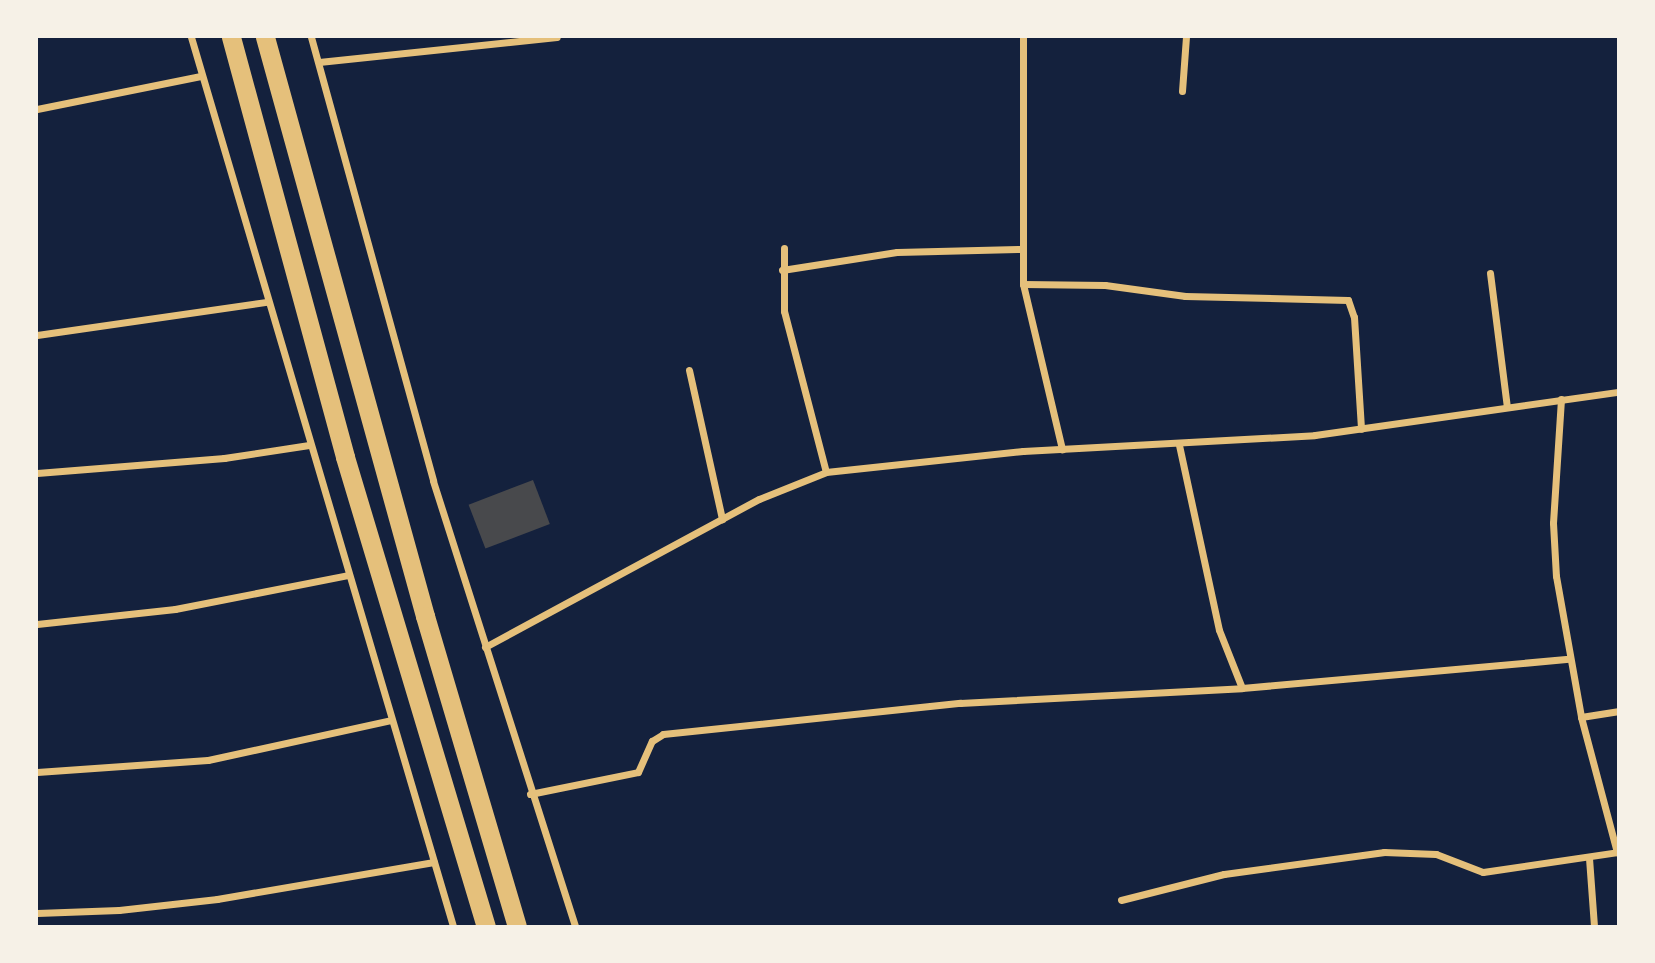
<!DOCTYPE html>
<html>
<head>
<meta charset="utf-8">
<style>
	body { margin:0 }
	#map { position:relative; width:1655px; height:963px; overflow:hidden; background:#14213d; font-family:Manrope,sans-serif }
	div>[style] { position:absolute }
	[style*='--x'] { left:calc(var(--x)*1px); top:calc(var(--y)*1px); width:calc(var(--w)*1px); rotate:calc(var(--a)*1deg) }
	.building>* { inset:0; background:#48494c; transform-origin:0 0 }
	.minor>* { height:7px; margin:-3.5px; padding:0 3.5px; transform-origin:3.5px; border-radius:3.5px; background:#e5c07b }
	.trunk>* { height:19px; margin:-9.5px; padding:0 9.5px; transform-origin:9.5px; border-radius:9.5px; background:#e5c07b }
	span { translate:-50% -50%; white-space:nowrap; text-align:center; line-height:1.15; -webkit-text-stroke:5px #f6f1e7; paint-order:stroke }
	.frame { position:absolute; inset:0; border:38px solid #f6f1e7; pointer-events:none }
</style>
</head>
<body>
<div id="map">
	<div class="building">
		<i style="left:533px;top:480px;width:47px;height:69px;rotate:69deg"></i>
	</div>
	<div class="minor">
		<i style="--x:191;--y:37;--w:927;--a:73.58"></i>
		<i style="--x:311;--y:37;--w:460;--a:74.6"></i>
		<i style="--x:433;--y:481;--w:467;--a:72.3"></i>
		<i style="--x:1023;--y:37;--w:247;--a:90"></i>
		<i style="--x:1023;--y:284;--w:170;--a:76.7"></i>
		<i style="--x:319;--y:62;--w:239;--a:-6"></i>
		<i style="--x:1182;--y:91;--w:54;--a:-85.8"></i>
		<i style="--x:37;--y:109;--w:167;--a:-11.4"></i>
		<i style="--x:784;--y:248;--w:63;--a:90"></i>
		<i style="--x:784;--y:311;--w:166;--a:75.4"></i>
		<i style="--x:782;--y:270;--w:116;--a:-8.9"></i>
		<i style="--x:897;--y:252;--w:122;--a:-1.4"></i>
		<i style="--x:1490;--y:273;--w:135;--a:82.8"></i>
		<i style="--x:1023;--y:284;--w:82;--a:0.7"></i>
		<i style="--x:1105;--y:285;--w:81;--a:7.8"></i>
		<i style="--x:1185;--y:296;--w:163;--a:1.4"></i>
		<i style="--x:1348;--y:300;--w:18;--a:71"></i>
		<i style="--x:1354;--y:317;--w:112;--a:86.4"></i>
		<i style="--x:37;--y:335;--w:232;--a:-8.2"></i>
		<i style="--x:689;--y:370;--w:153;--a:77.5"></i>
		<i style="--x:1561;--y:399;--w:124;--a:93.7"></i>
		<i style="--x:1553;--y:523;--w:53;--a:86.8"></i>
		<i style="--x:1556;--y:576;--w:143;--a:79.9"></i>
		<i style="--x:1581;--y:717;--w:140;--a:75.1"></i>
		<i style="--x:1179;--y:445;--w:189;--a:77.8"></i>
		<i style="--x:1219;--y:630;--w:62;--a:68.4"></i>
		<i style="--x:37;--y:473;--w:188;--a:-4.6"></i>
		<i style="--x:224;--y:458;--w:86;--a:-8.7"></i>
		<i style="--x:37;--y:624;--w:139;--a:-6.2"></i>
		<i style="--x:175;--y:609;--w:176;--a:-11.1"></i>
		<i style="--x:485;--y:647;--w:311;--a:-28.4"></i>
		<i style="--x:759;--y:499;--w:72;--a:-21.9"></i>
		<i style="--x:826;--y:472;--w:198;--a:-6.1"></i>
		<i style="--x:1023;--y:451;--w:292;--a:-3.1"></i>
		<i style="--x:1315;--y:435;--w:306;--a:-8.1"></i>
		<i style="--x:1581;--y:717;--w:37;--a:-9"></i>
		<i style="--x:37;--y:772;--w:171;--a:-4"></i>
		<i style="--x:208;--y:760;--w:187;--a:-12.3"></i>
		<i style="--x:530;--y:794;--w:110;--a:-11.5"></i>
		<i style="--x:638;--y:772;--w:34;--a:-66"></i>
		<i style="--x:652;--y:741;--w:13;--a:-32"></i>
		<i style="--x:663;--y:734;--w:299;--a:-6"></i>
		<i style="--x:960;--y:703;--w:282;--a:-3"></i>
		<i style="--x:1242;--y:688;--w:328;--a:-5.1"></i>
		<i style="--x:1589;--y:858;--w:68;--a:85.8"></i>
		<i style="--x:1121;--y:900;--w:106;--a:-14.2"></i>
		<i style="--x:1224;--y:874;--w:162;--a:-7.8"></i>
		<i style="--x:1384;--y:852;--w:52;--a:2.2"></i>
		<i style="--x:1436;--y:854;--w:50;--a:21"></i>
		<i style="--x:1483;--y:872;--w:136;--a:-8.4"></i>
		<i style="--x:37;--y:913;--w:82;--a:-2.1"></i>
		<i style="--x:119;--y:910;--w:99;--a:-6.4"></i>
		<i style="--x:217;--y:899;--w:220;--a:-9.7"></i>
	</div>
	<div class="trunk">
		<i style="--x:231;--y:37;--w:435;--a:74.8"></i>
		<i style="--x:345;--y:457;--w:490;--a:73.3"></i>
		<i style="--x:265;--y:37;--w:601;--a:74.55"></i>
		<i style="--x:425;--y:616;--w:323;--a:73.5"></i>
	</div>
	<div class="frame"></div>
</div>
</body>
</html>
